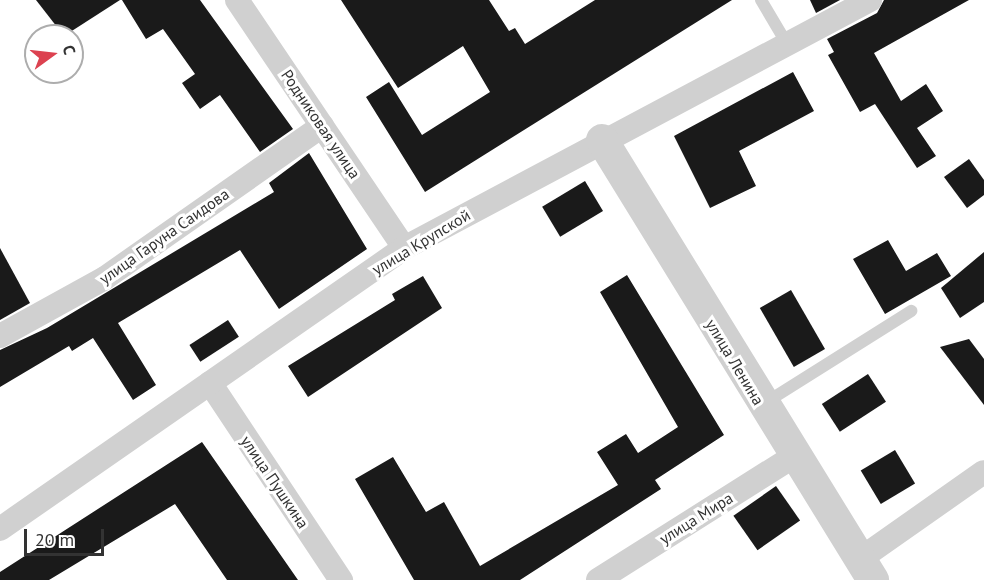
<!DOCTYPE html>
<html>
<head>
<meta charset="utf-8">
<style>
	body { margin:0 }
	#map { position:relative; width:984px; height:580px; overflow:hidden; background:#fff; font-family:"PT Sans",sans-serif }
	div>[style] { position:absolute }
	[style*='--x'] { left:calc(var(--x)*1px); top:calc(var(--y)*1px); width:calc(var(--w)*1px); rotate:calc(var(--a)*1deg) }
	.building>* { inset:0; background:#1a1a1a; transform-origin:0 0 }
	.service>* { height:12px; margin:-6px; padding:0 6px; transform-origin:6px; border-radius:6px; background:#d0d0d0 }
	.minor>* { height:24px; margin:-12px; padding:0 12px; transform-origin:12px; border-radius:12px; background:#d0d0d0 }
	.tertiary>* { height:32px; margin:-16px; padding:0 16px; transform-origin:16px; border-radius:16px; background:#d0d0d0 }
	span { translate:-50% -50%; white-space:nowrap; text-align:center; line-height:1.15; -webkit-text-stroke:6px #fff; paint-order:stroke }
	.street-label { font-size:16px; color:#333 }
	.north { position:absolute; left:24px; top:24px; width:60px; height:60px; box-sizing:border-box; background:#fff; border:2px solid #adadad; border-radius:50%; rotate:75deg; font-size:16px; font-weight:700; line-height:24px; text-align:center; color:#333 }
	.north::after { content:''; display:block; margin:auto; width:21px; height:27px; background:#dc4250; clip-path:polygon(50% 0,100% 100%,50% 72%,0 100%) }
	.scale { position:absolute; left:24px; top:529px; width:80px; height:27px; box-sizing:border-box; border:3px solid #333; border-top:0; padding-left:8px; font-size:18px; line-height:21px; white-space:nowrap; color:#333; -webkit-text-stroke:4px #fff; paint-order:stroke }
</style>
</head>
<body>
<div id="map">
	<div class="building">
		<i style="clip-path:polygon(36px 0,120px 0,64px 36px)"></i>
		<i style="clip-path:polygon(122px 0,200px 0,293px 129px,260px 152px,220px 95px,200px 109px,182px 83px,195px 74px,163px 29px,146px 39px)"></i>
		<i style="clip-path:polygon(341px 0,489px 0,509px 31px,515px 28px,525px 44px,595px 0,732px 0,425px 192px,366px 97px,389px 82px,422px 135px,490px 92px,463px 46px,398px 88px)"></i>
		<i style="clip-path:polygon(810px 0,840px 0,816px 13px)"></i>
		<i style="clip-path:polygon(884px 0,969px 0,874px 53px,901px 101px,926px 84px,943px 111px,917px 128px,936px 156px,917px 168px,875px 104px,860px 112px,828px 55px,834px 52px,827px 39px,877px 13px)"></i>
		<i style="clip-path:polygon(793px 72px,814px 111px,739px 151px,756px 186px,710px 208px,674px 136px)"></i>
		<i style="clip-path:polygon(309px 153px,367px 249px,279px 309px,240px 250px,118px 323px,156px 385px,133px 400px,93px 338px,72px 351px,69px 346px,0 387px,0 350px,47px 328px,274px 192px,269px 183px)"></i>
		<i style="clip-path:polygon(969px 159px,984px 180px,984px 195px,967px 208px,944px 177px)"></i>
		<i style="left:585px;top:181px;width:35px;height:50px;rotate:59deg"></i>
		<i style="clip-path:polygon(888px 240px,906px 271px,937px 253px,951px 276px,885px 314px,853px 259px)"></i>
		<i style="clip-path:polygon(0 248px,30px 303px,0 320px)"></i>
		<i style="clip-path:polygon(984px 252px,984px 302px,960px 318px,941px 288px)"></i>
		<i style="clip-path:polygon(627px 275px,724px 435px,655px 480px,661px 489px,520px 580px,414px 580px,355px 479px,393px 457px,426px 512px,444px 502px,480px 566px,618px 485px,597px 452px,626px 434px,638px 453px,678px 427px,600px 292px)"></i>
		<i style="clip-path:polygon(423px 276px,442px 308px,308px 397px,288px 366px,395px 300px,392px 294px)"></i>
		<i style="left:791px;top:290px;width:68px;height:36px;rotate:60deg"></i>
		<i style="left:228px;top:320px;width:20px;height:46px;rotate:57deg"></i>
		<i style="clip-path:polygon(969px 339px,984px 359px,984px 405px,940px 347px)"></i>
		<i style="left:868px;top:374px;width:33px;height:55px;rotate:57deg"></i>
		<i style="clip-path:polygon(202px 442px,298px 580px,227px 580px,175px 504px,49px 580px,0 580px,0 572px)"></i>
		<i style="left:895px;top:450px;width:39px;height:40px;rotate:59deg"></i>
		<i style="left:776px;top:486px;width:42px;height:52px;rotate:55deg"></i>
	</div>
	<div class="service">
		<i style="--x:761;--y:0;--w:51;--a:59.4"></i>
		<i style="--x:765;--y:403;--w:173;--a:-32.2"></i>
	</div>
	<div class="minor">
		<i style="--x:237;--y:0;--w:299;--a:56"></i>
		<i style="--x:0;--y:336;--w:120;--a:-28.9"></i>
		<i style="--x:105;--y:278;--w:265;--a:-35"></i>
		<i style="--x:210;--y:383;--w:237;--a:56.4"></i>
		<i style="--x:0;--y:529;--w:492;--a:-34.8"></i>
		<i style="--x:404;--y:248;--w:528;--a:-28.02"></i>
		<i style="--x:860;--y:559;--w:151;--a:-35.1"></i>
		<i style="--x:598;--y:580;--w:232;--a:-32.3"></i>
	</div>
	<div class="tertiary">
		<i style="--x:602;--y:140;--w:517;--a:58.37"></i>
	</div>
	<div class="street-label">
		<span style="left:321px;top:124px;rotate:56deg">Родниковая улица</span>
		<span style="left:164px;top:236px;rotate:-35deg">улица Гаруна Саидова</span>
		<span style="left:421px;top:242px;rotate:-31deg">улица Крупской</span>
		<span style="left:735px;top:362px;rotate:59deg">улица Ленина</span>
		<span style="left:275px;top:482px;rotate:56deg">улица Пушкина</span>
		<span style="left:696px;top:518px;rotate:-32deg">улица Мира</span>
	</div>
	<div class="north">С</div>
	<div class="scale">20 m</div>
</div>
</body>
</html>
